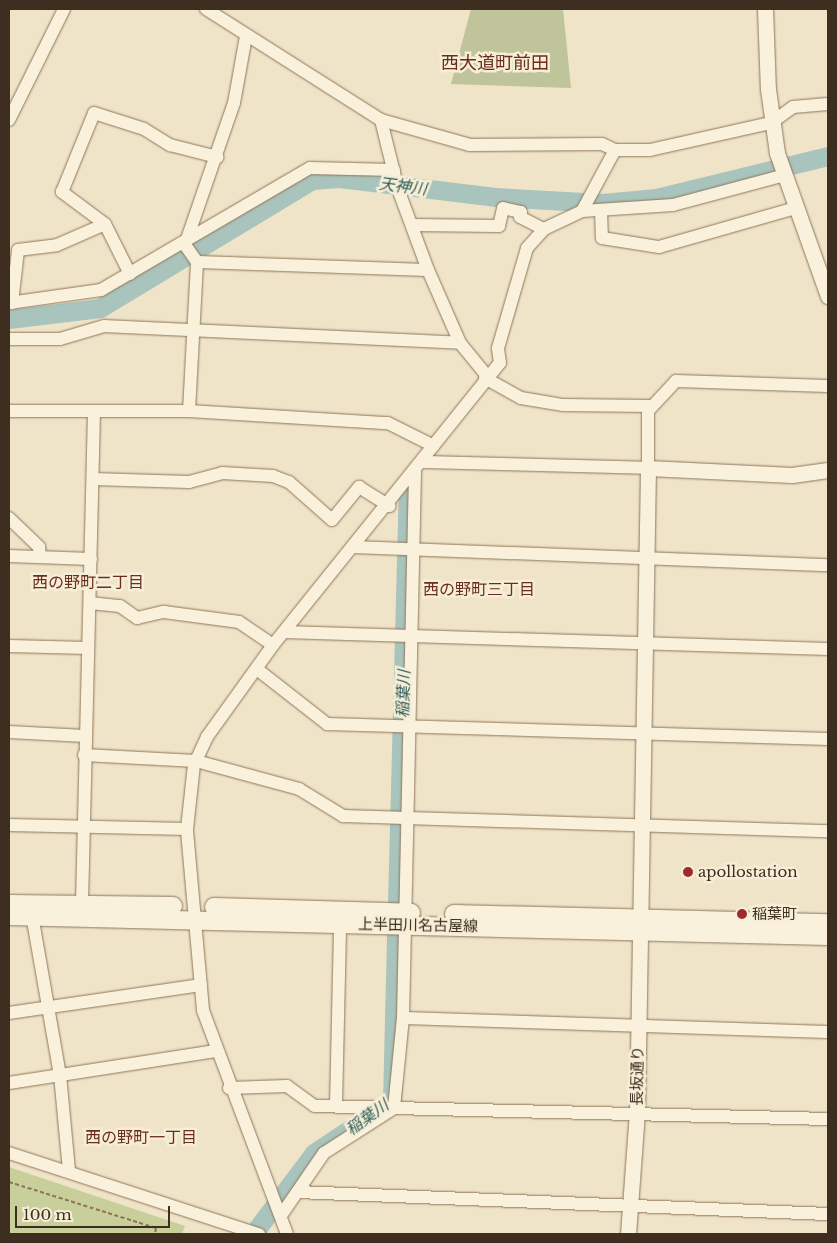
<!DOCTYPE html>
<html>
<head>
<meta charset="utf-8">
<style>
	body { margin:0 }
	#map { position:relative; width:837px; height:1243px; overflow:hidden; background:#f0e4c8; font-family:"Libre Baskerville","Noto Sans JP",serif }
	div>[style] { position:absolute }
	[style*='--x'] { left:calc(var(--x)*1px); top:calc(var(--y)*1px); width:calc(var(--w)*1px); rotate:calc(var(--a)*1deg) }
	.green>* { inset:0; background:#c9cf9b }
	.cemetery>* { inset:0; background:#bfc49a }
	.river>* { height:19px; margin:-9.5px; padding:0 9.5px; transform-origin:9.5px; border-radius:9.5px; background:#a9c4bc }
	.path>* { height:2px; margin-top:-1px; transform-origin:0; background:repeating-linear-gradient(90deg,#8d765c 0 4px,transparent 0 6.5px) }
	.roads { filter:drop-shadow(0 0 1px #8d765c) drop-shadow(0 0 1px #8d765c) }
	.minor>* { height:12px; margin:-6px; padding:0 6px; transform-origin:6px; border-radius:6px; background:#faf1dc }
	.tertiary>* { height:15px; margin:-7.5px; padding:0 7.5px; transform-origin:7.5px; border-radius:7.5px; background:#faf1dc }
	.secondary>* { height:18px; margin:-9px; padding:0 9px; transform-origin:9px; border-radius:9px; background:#faf1dc }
	.dots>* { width:14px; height:14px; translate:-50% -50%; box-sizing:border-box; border:2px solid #f7eed8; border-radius:50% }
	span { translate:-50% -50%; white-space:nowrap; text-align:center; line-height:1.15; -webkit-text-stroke:5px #f7eed8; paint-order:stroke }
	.poi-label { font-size:15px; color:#3d2e20 }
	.left { translate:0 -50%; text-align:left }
	.street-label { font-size:15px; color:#3d2e20 }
	.water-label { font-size:16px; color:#2f5d5a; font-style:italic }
	.neighbourhood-label { font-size:16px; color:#6b2e1e }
	.quarter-label { font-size:18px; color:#6b2e1e }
	.frame { position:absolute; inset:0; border:10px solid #3d2e20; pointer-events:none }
	.scale { position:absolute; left:15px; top:1206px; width:155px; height:22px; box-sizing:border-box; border:2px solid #3d2e20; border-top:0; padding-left:6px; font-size:15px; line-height:18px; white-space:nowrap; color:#3d2e20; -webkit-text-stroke:4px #f7eed8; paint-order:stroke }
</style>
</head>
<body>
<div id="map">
	<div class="green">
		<i style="clip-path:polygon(9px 1167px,185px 1226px,182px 1234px,9px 1234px)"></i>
	</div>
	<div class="cemetery">
		<i style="clip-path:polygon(471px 9px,563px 9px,571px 88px,451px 84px)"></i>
	</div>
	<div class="river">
		<i style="--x:9;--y:319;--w:92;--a:-6.9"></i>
		<i style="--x:100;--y:308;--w:248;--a:-31.1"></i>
		<i style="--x:312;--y:180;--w:27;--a:-4"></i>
		<i style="--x:339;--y:178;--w:157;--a:6.9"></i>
		<i style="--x:495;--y:197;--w:107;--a:3.2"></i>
		<i style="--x:602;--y:203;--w:54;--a:-5.3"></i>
		<i style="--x:656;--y:198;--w:177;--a:-13.7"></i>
		<i style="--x:397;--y:903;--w:417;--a:-88.5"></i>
		<i style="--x:253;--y:1234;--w:101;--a:-53"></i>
		<i style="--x:314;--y:1153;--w:94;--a:-33.7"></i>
		<i style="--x:392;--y:1101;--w:167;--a:-88.6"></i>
	</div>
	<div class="path">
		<i style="--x:9;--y:1182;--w:154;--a:17.4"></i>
		<i style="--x:156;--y:1228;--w:6;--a:99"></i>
	</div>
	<div class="roads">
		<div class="minor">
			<i style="--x:206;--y:9;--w:207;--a:32.4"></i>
			<i style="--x:381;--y:120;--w:92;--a:15.7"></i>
			<i style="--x:470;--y:145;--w:132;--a:-0.4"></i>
			<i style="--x:602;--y:144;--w:14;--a:25"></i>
			<i style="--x:615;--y:150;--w:35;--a:0"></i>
			<i style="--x:650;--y:150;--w:124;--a:-12.6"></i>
			<i style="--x:771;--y:123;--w:27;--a:-36"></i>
			<i style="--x:793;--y:107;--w:35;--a:-5"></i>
			<i style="--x:9;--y:120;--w:124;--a:-63.6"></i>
			<i style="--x:381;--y:120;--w:71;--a:76.2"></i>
			<i style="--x:398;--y:189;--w:86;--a:69.7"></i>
			<i style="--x:428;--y:270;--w:80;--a:66.3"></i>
			<i style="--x:460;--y:343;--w:43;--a:50.7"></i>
			<i style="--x:582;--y:211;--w:69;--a:-61.6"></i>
			<i style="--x:601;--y:211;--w:27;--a:88"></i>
			<i style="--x:602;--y:238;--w:58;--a:9"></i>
			<i style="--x:659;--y:247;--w:142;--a:-15.9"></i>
			<i style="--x:412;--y:225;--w:87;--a:0.7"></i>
			<i style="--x:499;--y:226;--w:18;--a:-77"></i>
			<i style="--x:503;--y:208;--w:18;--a:13"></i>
			<i style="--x:521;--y:212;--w:5;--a:101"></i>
			<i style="--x:520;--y:217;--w:27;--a:27"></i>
			<i style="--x:197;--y:262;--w:231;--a:2"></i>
			<i style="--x:130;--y:274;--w:56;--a:-116.6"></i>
			<i style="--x:105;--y:224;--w:54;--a:-143.3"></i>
			<i style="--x:62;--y:192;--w:85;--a:-67.9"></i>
			<i style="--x:94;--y:113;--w:52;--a:17.7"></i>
			<i style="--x:144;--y:129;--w:31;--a:32"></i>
			<i style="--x:170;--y:145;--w:49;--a:14.3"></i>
			<i style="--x:9;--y:303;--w:93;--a:-8"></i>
			<i style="--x:101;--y:290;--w:242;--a:-30.3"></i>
			<i style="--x:310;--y:168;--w:84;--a:1.4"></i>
			<i style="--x:12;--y:303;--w:53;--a:-83.5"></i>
			<i style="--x:18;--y:250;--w:39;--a:-7"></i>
			<i style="--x:57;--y:245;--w:52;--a:-23.6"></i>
			<i style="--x:9;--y:339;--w:51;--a:0"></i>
			<i style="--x:60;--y:339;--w:46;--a:-16.5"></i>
			<i style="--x:104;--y:326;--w:356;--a:2.7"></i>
			<i style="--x:485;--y:378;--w:41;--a:29.1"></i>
			<i style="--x:521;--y:398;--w:43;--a:9.5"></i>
			<i style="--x:563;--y:405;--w:88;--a:0.7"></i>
			<i style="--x:9;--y:411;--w:180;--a:0"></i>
			<i style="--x:189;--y:411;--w:199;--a:3.5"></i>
			<i style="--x:388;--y:423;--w:51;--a:26.6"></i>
			<i style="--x:189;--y:411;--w:149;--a:-86.9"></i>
			<i style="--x:197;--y:262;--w:21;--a:-125"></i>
			<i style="--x:185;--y:245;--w:150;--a:-71"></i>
			<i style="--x:234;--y:103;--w:68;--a:-79.8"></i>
			<i style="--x:422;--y:462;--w:226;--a:1.5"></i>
			<i style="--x:648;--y:468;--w:57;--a:-90"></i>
			<i style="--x:648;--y:411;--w:41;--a:-47"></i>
			<i style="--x:676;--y:381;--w:152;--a:1.9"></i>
			<i style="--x:93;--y:479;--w:96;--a:1.8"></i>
			<i style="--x:189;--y:482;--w:34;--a:-15"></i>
			<i style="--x:222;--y:473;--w:51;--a:3.4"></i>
			<i style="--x:273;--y:476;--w:17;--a:21"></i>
			<i style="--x:289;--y:482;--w:57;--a:41.5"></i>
			<i style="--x:332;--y:520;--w:43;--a:-50.7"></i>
			<i style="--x:359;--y:487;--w:36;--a:32"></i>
			<i style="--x:9;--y:518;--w:42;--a:44"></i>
			<i style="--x:39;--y:547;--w:10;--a:84"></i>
			<i style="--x:353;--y:547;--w:475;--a:2.2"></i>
			<i style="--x:9;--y:556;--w:82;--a:2.1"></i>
			<i style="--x:90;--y:603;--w:30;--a:6"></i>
			<i style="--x:120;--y:606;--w:21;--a:35"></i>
			<i style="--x:137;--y:618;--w:28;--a:-13"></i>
			<i style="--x:164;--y:612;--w:76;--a:7.6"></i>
			<i style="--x:239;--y:622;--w:41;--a:34.1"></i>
			<i style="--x:284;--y:632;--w:544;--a:1.79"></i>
			<i style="--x:9;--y:646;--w:79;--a:1.5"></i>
			<i style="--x:258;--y:670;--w:88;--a:38"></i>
			<i style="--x:327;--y:724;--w:501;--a:1.71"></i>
			<i style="--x:9;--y:732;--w:76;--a:3"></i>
			<i style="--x:84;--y:755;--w:112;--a:3.1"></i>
			<i style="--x:196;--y:761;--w:107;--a:15.2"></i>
			<i style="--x:299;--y:789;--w:52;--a:31.5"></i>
			<i style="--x:343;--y:816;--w:485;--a:1.8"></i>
			<i style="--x:9;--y:825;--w:178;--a:1.3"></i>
			<i style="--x:82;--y:903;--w:490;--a:-88.6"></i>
			<i style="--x:32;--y:915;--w:162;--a:80.1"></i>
			<i style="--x:60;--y:1075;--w:96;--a:84.6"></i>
			<i style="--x:9;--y:1013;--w:194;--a:-8.3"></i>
			<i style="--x:403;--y:1018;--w:425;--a:1.9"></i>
			<i style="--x:9;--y:1083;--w:209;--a:-8.8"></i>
			<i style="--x:229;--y:1088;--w:58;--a:-2"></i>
			<i style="--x:287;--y:1086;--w:34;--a:36"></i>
			<i style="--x:315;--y:1106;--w:513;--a:1.45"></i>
			<i style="--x:336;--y:1106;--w:183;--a:-88.7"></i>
			<i style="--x:394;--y:1108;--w:90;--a:-84.3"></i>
			<i style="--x:403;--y:1018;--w:547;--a:-88.74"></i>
			<i style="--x:9;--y:1153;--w:263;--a:18"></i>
			<i style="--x:298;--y:1192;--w:530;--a:2.38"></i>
			<i style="--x:282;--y:1214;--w:74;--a:-55.5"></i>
			<i style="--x:324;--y:1153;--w:83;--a:-32.7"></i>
			<i style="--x:287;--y:1234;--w:239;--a:-110.6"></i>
			<i style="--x:203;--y:1010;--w:182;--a:-95.1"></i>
			<i style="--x:187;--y:829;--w:64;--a:-83.8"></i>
			<i style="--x:194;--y:765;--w:31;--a:-65"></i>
			<i style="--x:207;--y:737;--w:113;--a:-54.3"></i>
			<i style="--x:273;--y:645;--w:362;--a:-51.2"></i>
			<i style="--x:500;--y:363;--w:15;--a:-98"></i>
			<i style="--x:498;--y:348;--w:104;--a:-73.8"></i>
			<i style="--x:527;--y:248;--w:25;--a:-48"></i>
			<i style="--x:544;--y:229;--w:42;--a:-25.3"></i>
			<i style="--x:582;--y:211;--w:91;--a:-3.8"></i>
			<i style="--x:673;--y:205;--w:116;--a:-15"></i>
		</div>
		<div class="tertiary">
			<i style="--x:765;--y:9;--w:80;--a:87.9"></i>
			<i style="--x:768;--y:89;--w:65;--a:82"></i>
			<i style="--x:777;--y:153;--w:152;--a:70.4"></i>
			<i style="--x:628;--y:1234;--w:122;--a:-85.8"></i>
			<i style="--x:637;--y:1112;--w:644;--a:-89.02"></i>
			<i style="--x:648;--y:468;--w:144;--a:2.8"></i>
			<i style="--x:792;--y:475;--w:36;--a:-8"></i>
		</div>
		<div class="secondary">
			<i style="--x:9;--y:904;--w:164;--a:0.7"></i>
			<i style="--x:214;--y:907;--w:197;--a:1.7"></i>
			<i style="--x:454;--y:914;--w:374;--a:1.4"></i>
			<i style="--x:9;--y:916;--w:819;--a:1.4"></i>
		</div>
	</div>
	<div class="dots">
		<i style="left:688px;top:872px;background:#9e2a2b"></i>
		<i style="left:742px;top:914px;background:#9e2a2b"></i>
	</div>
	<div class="poi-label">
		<span class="left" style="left:698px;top:872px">apollostation</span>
		<span class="left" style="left:752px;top:914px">稲葉町</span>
	</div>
	<div class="street-label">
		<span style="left:418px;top:925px;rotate:1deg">上半田川名古屋線</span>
		<span style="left:637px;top:1076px;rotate:-89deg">長坂通り</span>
	</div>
	<div class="water-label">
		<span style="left:403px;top:186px;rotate:7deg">天神川</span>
		<span style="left:403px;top:694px;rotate:-88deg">稲葉川</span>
		<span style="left:367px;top:1117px;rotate:-36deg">稲葉川</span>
	</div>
	<div class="neighbourhood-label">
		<span style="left:88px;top:582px">西の野町二丁目</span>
		<span style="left:479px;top:589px">西の野町三丁目</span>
		<span style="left:141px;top:1137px">西の野町一丁目</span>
	</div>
	<div class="quarter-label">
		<span style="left:495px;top:63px">西大道町前田</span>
	</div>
	<div class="frame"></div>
	<div class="scale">100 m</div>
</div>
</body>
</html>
